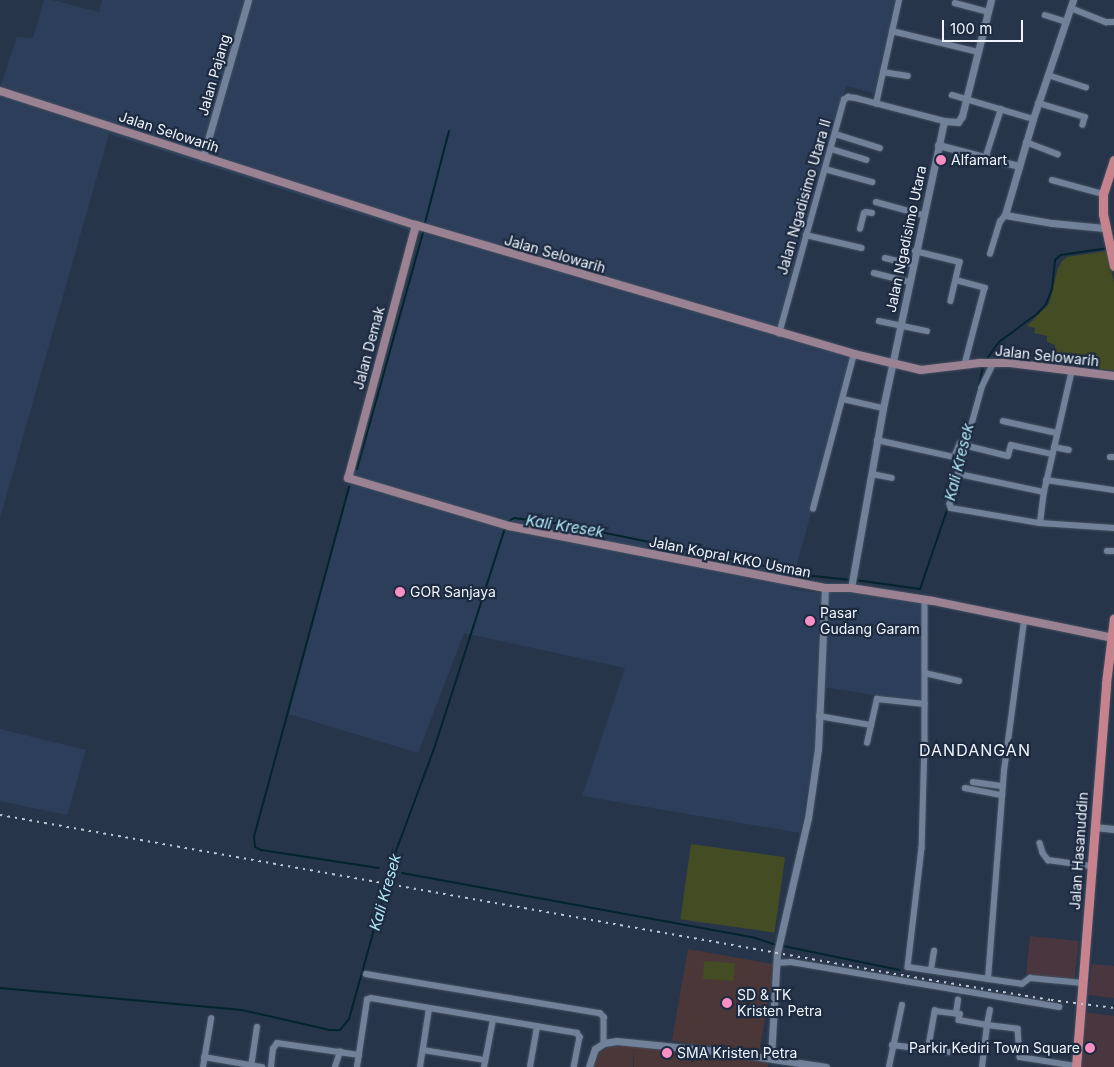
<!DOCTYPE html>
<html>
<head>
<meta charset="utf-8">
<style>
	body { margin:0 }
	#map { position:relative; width:1114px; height:1067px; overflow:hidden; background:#27354b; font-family:Inter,sans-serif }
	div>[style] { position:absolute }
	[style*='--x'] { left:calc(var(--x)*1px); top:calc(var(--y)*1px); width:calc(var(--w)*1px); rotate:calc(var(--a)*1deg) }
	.commercial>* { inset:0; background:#49363f; transform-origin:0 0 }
	.built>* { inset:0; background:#2c3e59 }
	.education>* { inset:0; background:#4b3638; transform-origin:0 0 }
	.green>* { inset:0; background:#434c22; transform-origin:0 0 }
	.stream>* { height:2px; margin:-1px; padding:0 1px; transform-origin:1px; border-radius:1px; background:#03242d }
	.roads { filter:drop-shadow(0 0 1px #455161) drop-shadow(0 0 1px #455161) }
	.minor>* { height:5.5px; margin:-2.75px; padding:0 2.75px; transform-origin:2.75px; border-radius:2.75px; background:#708199 }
	.tertiary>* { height:7px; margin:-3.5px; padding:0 3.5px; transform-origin:3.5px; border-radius:3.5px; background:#708199 }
	.secondary>* { height:8px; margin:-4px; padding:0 4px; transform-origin:4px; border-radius:4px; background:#9b8293 }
	.primary>* { height:9px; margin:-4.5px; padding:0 4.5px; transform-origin:4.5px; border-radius:4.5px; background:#c6838d }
	.rail>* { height:2px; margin-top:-1px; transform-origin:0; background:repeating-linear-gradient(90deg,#c1c8d4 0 2.5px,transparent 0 7.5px) }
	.dots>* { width:14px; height:14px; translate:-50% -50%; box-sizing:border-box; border:2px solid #1d2b40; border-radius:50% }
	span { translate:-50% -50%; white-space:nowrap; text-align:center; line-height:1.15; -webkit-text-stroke:4.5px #1d2b40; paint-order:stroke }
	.street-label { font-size:14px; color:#eff4fd }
	.poi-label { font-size:14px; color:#eff4fd }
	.left { translate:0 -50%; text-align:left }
	.right { translate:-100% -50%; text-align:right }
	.water-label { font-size:15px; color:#b3e9f9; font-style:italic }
	.quarter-label { font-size:16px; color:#eff4fd; letter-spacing:1px }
	.scale { position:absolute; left:942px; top:20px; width:81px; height:22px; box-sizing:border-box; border:2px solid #eff4fd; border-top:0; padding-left:6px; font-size:15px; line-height:18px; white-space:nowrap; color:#eff4fd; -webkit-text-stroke:4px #1d2b40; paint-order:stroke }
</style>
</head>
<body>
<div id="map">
	<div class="commercial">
		<i style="left:1030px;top:936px;width:49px;height:39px;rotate:6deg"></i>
		<i style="clip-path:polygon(1092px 964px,1114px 966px,1114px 998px,1088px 995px)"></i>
		<i style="clip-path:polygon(1084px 1012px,1114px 1016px,1114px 1067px,1079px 1067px)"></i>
	</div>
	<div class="built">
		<i style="clip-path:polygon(44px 0,52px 0,99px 12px,102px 0,896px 0,874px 93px,846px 86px,776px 334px,855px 355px,790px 589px,821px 593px,855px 592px,923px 601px,924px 703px,817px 686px,815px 750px,800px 833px,582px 796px,625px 668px,464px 633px,418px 753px,289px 714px,330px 560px,421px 234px,109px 134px,0 518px,0 87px,17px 37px,33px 38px)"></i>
		<i style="clip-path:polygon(0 729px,86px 750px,67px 815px,0 801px)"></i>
	</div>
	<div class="education">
		<i style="left:688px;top:949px;width:88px;height:93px;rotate:10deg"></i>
		<i style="clip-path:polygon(610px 1046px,633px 1046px,633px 1067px,594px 1067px,599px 1053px)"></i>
		<i style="clip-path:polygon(633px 1046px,768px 1061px,768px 1067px,634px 1067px)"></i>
	</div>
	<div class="green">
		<i style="clip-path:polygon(1106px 251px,1114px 282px,1114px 371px,1070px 364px,1070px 358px,1055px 354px,1055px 345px,1047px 342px,1047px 336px,1034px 333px,1035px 328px,1027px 326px,1049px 304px,1058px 268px,1062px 261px,1067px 257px)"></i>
		<i style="left:691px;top:844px;width:95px;height:76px;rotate:8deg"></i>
		<i style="left:704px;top:961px;width:31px;height:18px;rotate:4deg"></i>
	</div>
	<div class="stream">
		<i style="--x:425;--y:223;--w:95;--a:-75.4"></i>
		<i style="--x:986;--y:360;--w:22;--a:-54"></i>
		<i style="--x:999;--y:342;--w:49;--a:-36.6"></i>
		<i style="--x:1038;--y:313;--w:12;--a:-48"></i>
		<i style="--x:1046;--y:304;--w:16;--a:-68"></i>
		<i style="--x:1052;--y:289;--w:29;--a:-84"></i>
		<i style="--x:1055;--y:260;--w:8;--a:-40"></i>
		<i style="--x:1061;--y:255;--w:48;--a:-8.5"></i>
		<i style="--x:970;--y:423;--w:57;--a:-76.9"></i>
		<i style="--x:357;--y:469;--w:246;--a:-74.4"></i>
		<i style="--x:349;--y:487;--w:363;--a:105.2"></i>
		<i style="--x:254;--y:837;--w:10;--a:84"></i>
		<i style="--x:255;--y:847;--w:7;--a:27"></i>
		<i style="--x:261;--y:850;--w:119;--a:8.7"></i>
		<i style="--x:506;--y:523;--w:9;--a:-32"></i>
		<i style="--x:514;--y:518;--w:48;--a:7.1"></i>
		<i style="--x:562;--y:524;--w:256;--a:11.7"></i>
		<i style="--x:813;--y:576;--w:38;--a:6"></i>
		<i style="--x:855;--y:580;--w:66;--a:7.9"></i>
		<i style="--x:920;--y:589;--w:87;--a:-71.1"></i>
		<i style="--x:402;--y:873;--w:359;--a:10.4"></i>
		<i style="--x:755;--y:938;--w:20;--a:18"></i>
		<i style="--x:783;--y:946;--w:119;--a:11.6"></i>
		<i style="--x:0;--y:988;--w:243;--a:5.2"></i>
		<i style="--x:242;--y:1010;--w:90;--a:12.8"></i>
		<i style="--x:330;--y:1030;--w:10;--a:0"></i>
		<i style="--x:340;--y:1030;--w:14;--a:-51"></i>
		<i style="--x:349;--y:1019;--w:174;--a:-74.4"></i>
		<i style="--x:396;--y:851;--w:109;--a:-69.6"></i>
		<i style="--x:434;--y:749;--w:232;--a:-72.2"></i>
	</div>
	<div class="roads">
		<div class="minor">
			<i style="--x:955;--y:3;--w:34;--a:15"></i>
			<i style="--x:1071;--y:8;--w:38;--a:22"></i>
			<i style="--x:1106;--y:22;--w:8;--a:0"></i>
			<i style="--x:1045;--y:15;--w:22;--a:18"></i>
			<i style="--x:892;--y:31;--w:89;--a:13.7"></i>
			<i style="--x:883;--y:72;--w:25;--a:9"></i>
			<i style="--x:1048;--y:75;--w:40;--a:18"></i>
			<i style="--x:952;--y:95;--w:84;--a:16.5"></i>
			<i style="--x:1038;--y:103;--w:49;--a:16.6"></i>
			<i style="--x:1085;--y:117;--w:8;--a:104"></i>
			<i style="--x:876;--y:104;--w:107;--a:-77.5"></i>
			<i style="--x:835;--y:134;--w:47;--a:17.3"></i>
			<i style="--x:1026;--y:142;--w:34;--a:21"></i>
			<i style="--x:831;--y:149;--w:37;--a:17"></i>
			<i style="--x:986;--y:156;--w:49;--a:-72.3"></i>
			<i style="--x:825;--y:169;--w:49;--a:15.5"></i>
			<i style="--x:1052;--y:180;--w:53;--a:15.4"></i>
			<i style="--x:876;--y:202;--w:49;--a:15.5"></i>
			<i style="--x:866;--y:212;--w:6;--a:9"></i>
			<i style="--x:860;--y:229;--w:16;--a:-76"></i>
			<i style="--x:806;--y:235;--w:57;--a:13.1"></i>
			<i style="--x:915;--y:251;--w:46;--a:13.7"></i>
			<i style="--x:960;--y:262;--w:40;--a:103"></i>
			<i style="--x:990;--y:254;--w:34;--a:-73"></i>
			<i style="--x:1000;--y:222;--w:9;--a:-54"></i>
			<i style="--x:885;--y:258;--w:28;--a:13"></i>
			<i style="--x:874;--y:273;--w:36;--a:14"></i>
			<i style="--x:956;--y:280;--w:30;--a:15"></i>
			<i style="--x:985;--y:288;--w:80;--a:104.6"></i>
			<i style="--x:879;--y:321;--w:49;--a:11.8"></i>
			<i style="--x:779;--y:334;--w:243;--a:-74.5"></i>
			<i style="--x:844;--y:100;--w:5;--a:-37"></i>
			<i style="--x:848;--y:97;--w:8;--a:7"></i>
			<i style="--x:856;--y:98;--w:91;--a:14.6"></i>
			<i style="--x:994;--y:363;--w:28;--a:116"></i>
			<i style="--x:982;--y:388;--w:120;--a:105.4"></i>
			<i style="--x:950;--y:504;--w:4;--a:76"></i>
			<i style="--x:951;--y:508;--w:90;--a:9.6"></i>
			<i style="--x:1040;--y:523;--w:74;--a:3.9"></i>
			<i style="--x:843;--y:399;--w:41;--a:12.7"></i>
			<i style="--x:1003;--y:421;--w:55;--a:12.5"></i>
			<i style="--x:877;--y:440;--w:79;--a:12.4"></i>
			<i style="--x:954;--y:457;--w:15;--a:-67"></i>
			<i style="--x:960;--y:443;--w:8;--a:7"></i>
			<i style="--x:968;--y:446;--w:41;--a:14"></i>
			<i style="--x:1008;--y:456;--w:11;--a:-75"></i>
			<i style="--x:1011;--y:445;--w:42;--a:12.4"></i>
			<i style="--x:1054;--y:447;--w:15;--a:11"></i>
			<i style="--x:1110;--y:457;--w:4;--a:0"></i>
			<i style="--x:872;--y:474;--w:20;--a:11"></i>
			<i style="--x:959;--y:474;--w:87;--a:12"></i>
			<i style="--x:1046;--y:480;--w:69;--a:8.4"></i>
			<i style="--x:813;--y:509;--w:160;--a:-75.2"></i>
			<i style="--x:1040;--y:523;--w:31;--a:-83"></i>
			<i style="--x:1044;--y:492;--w:125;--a:-77.1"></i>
			<i style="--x:1107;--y:551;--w:7;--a:0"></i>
			<i style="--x:925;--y:600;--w:143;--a:90"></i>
			<i style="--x:925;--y:743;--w:105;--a:91.6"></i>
			<i style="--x:922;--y:848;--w:120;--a:96.7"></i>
			<i style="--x:908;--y:967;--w:81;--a:8.5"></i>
			<i style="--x:988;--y:979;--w:209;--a:-85.6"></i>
			<i style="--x:1004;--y:771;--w:151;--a:-82.4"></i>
			<i style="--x:925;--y:673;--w:35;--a:13"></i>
			<i style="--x:819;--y:716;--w:53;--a:9.8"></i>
			<i style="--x:867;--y:743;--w:45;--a:-77.2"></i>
			<i style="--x:877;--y:699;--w:48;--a:5.9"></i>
			<i style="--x:973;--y:782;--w:30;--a:8"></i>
			<i style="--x:965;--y:788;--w:38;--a:11"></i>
			<i style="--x:1040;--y:843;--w:10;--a:73"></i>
			<i style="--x:1043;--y:853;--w:9;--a:54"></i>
			<i style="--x:1048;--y:860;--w:43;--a:7.9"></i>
			<i style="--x:777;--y:963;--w:14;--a:-4"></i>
			<i style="--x:791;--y:962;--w:272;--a:9.5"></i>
			<i style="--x:931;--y:970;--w:19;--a:-81"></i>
			<i style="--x:366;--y:974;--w:237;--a:9.5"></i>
			<i style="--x:600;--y:1013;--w:6;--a:45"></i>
			<i style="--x:604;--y:1017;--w:26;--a:90"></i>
			<i style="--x:988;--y:979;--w:34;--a:8"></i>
			<i style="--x:1022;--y:984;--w:10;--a:-37"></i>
			<i style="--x:1030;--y:978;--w:53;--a:5.4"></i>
			<i style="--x:956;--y:1014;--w:14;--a:-82"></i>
			<i style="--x:892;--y:1045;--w:58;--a:6.9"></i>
			<i style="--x:928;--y:1049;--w:39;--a:-80"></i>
			<i style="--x:935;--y:1011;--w:25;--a:7"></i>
			<i style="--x:960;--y:1014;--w:6;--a:99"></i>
			<i style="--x:959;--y:1020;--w:28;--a:10"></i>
			<i style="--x:987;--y:1025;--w:15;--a:-79"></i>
			<i style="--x:423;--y:1050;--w:63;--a:9.2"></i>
			<i style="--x:204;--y:1057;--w:59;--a:9.8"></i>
			<i style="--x:203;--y:1067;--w:49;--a:-80.5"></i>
			<i style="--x:251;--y:1067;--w:40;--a:-81.5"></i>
			<i style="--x:271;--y:1067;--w:18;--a:-84"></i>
			<i style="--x:273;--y:1049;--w:7;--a:-56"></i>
			<i style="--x:277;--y:1043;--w:83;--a:8.3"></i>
			<i style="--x:335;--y:1067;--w:16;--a:-72"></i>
			<i style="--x:357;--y:1067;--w:68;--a:-81.5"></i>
			<i style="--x:367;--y:1000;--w:4;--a:-27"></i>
			<i style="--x:371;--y:998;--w:209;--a:9.6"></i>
			<i style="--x:577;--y:1033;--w:5;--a:53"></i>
			<i style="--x:580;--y:1037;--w:31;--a:101"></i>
			<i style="--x:420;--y:1067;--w:59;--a:-81.2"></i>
			<i style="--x:484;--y:1067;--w:48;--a:-79.2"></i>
			<i style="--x:530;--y:1067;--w:41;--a:-80.1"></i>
			<i style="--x:889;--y:1067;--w:63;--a:-78.2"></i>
			<i style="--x:982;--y:1067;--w:42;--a:-83.2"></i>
			<i style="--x:987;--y:1025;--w:31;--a:7"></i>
			<i style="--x:1018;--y:1029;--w:28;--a:86"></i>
			<i style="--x:1020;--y:1057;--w:57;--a:9.1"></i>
		</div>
		<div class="tertiary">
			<i style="--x:1073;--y:0;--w:126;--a:108.6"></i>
			<i style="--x:1033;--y:119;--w:100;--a:106.3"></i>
			<i style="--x:1005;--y:215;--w:48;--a:9.7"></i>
			<i style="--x:1052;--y:223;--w:52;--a:5.5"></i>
			<i style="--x:938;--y:145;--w:84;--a:14.5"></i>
			<i style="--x:203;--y:157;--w:163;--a:-74"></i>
			<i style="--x:851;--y:588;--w:183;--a:-79.9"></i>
			<i style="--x:883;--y:408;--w:293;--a:-78"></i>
			<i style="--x:944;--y:121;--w:14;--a:4"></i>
			<i style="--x:958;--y:122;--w:7;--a:-56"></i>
			<i style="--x:962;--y:116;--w:120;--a:-76"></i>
			<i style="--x:1094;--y:827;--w:20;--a:6"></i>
			<i style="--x:771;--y:1057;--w:104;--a:-86.7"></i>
			<i style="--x:777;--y:953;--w:139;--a:-77.1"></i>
			<i style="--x:808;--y:818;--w:70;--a:-81.8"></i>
			<i style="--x:818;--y:749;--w:161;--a:-87.5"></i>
			<i style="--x:589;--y:1067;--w:19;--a:-72"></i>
			<i style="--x:595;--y:1049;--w:11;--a:-34"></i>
			<i style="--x:604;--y:1043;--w:13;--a:-9"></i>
			<i style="--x:617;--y:1041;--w:110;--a:5.8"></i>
			<i style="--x:726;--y:1052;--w:101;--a:8.5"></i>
		</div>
		<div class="secondary">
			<i style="--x:0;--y:91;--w:437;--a:17.9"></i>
			<i style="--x:416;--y:225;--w:457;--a:16.4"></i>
			<i style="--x:854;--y:354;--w:69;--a:13.4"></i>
			<i style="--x:921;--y:370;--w:59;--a:-6.8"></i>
			<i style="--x:980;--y:363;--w:30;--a:0"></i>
			<i style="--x:1010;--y:363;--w:105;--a:7.1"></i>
			<i style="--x:416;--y:225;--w:262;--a:105"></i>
			<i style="--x:348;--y:478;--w:168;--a:16.6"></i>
			<i style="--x:509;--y:526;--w:322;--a:11.1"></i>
			<i style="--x:825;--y:588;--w:26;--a:0"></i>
			<i style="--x:851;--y:588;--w:83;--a:9"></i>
			<i style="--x:933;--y:601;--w:185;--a:11.6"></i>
		</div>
		<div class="primary">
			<i style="--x:1114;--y:160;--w:36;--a:108"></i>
			<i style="--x:1103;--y:194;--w:20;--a:90"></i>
			<i style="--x:1103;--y:214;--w:53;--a:78.1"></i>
			<i style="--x:1076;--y:1067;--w:385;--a:-85.5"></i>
			<i style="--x:1106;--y:683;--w:65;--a:-83"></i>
		</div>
	</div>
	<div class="rail">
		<i style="--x:0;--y:815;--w:921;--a:10.07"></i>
		<i style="--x:907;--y:976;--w:146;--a:9.5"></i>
		<i style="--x:1051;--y:1000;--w:64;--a:7.2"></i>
	</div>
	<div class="dots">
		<i style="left:941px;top:160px;background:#fa8fc6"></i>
		<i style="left:400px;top:592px;background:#fa8fc6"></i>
		<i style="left:810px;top:621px;background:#fa8fc6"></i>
		<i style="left:727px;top:1003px;background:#fa8fc6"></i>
		<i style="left:1090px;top:1048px;background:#fa8fc6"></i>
		<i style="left:667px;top:1053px;background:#fa8fc6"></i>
	</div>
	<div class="street-label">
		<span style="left:214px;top:75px;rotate:-74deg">Jalan Pajang</span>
		<span style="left:169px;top:132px;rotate:18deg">Jalan Selowarih</span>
		<span style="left:804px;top:197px;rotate:-74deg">Jalan Ngadisimo Utara II</span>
		<span style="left:906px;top:239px;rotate:-78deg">Jalan Ngadisimo Utara</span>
		<span style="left:555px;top:254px;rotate:16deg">Jalan Selowarih</span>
		<span style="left:369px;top:348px;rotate:-75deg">Jalan Demak</span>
		<span style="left:1047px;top:356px;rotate:6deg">Jalan Selowarih</span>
		<span style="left:730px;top:557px;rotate:11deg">Jalan Kopral KKO Usman</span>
		<span style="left:1079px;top:851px;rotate:-86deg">Jalan Hasanuddin</span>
	</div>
	<div class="poi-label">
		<span class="left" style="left:951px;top:160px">Alfamart</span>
		<span class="left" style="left:410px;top:592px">GOR Sanjaya</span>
		<span class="left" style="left:820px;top:621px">Pasar<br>Gudang Garam</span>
		<span class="left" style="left:737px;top:1003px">SD &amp; TK<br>Kristen Petra</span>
		<span class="right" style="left:1080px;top:1048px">Parkir Kediri Town Square</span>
		<span class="left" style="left:677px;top:1053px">SMA Kristen Petra</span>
	</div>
	<div class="water-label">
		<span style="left:959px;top:462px;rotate:-76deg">Kali Kresek</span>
		<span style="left:565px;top:526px;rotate:9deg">Kali Kresek</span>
		<span style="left:385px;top:892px;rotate:-74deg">Kali Kresek</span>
	</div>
	<div class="quarter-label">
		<span style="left:975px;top:750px">DANDANGAN</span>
	</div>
	<div class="scale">100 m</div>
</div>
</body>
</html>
